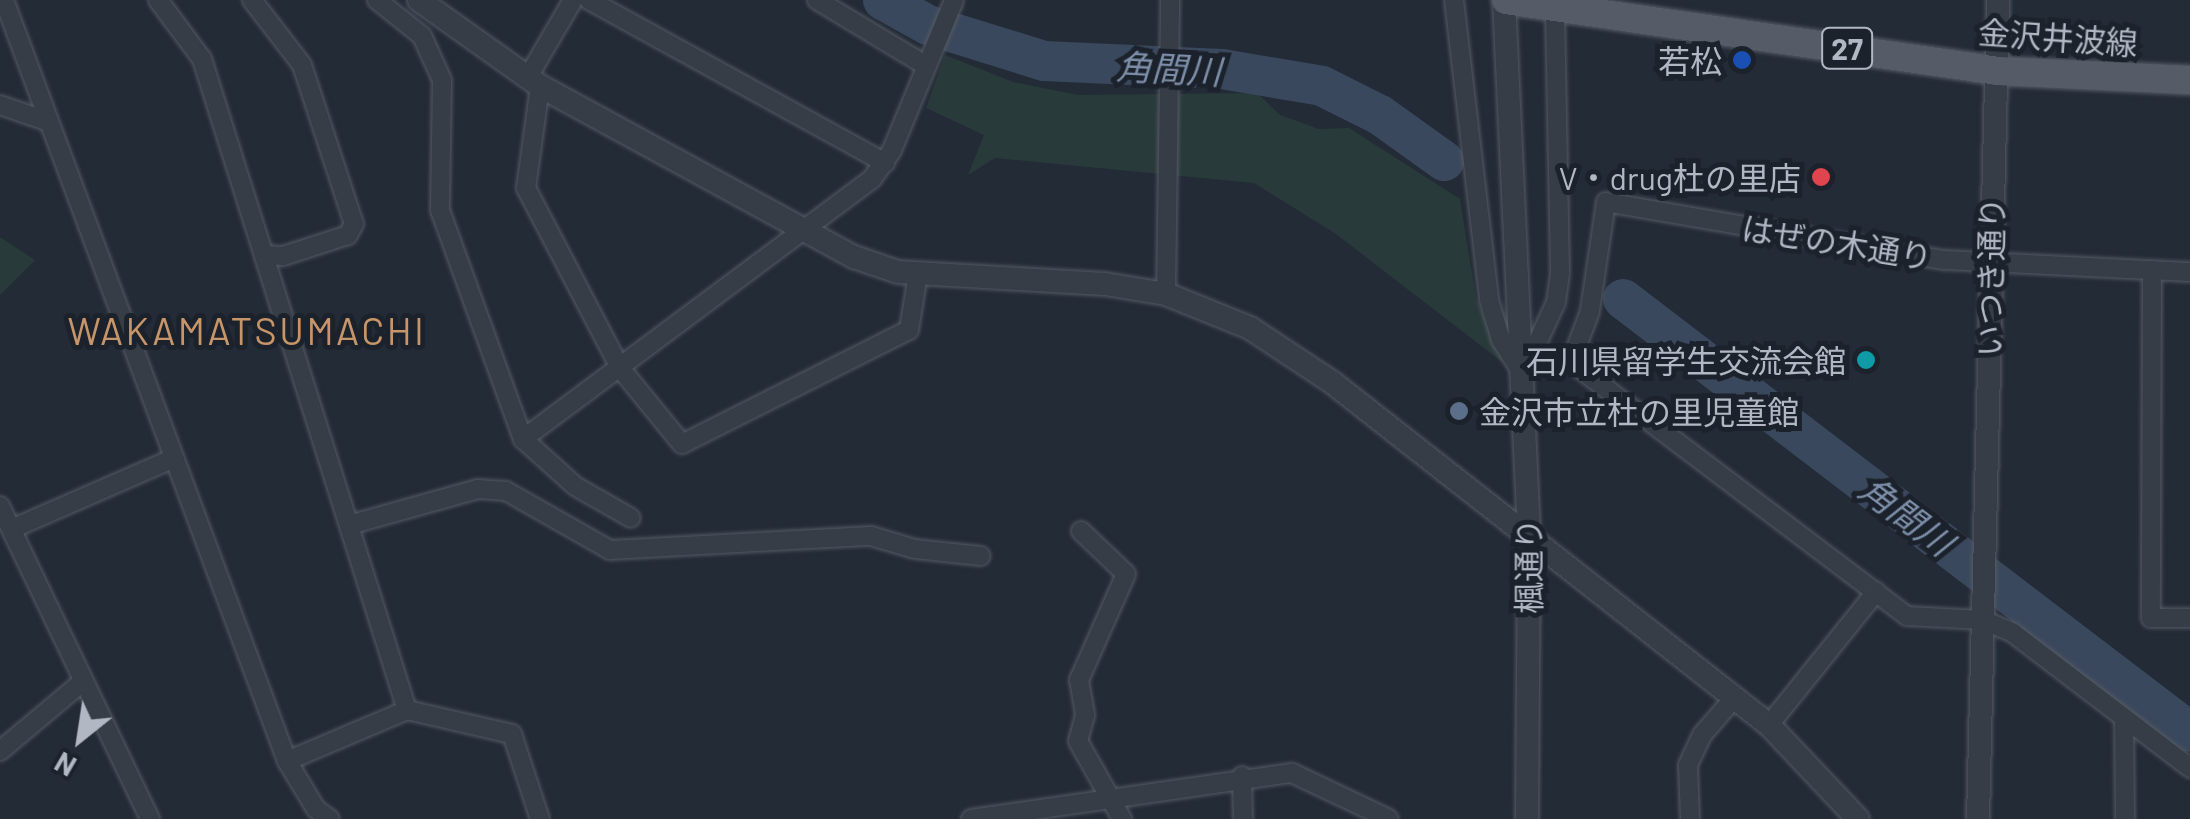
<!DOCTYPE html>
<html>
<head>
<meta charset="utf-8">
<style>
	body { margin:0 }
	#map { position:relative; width:2190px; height:819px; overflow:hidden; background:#232b36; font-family:Barlow,"Noto Sans JP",sans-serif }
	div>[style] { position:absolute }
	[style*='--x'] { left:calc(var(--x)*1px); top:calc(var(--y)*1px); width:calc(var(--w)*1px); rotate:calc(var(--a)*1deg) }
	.green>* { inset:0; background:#293a3b }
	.river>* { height:40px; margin:-20px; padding:0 20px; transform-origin:20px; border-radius:20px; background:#3a485d }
	.roads { filter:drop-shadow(0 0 2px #545a64) drop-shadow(0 0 2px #545a64) }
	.minor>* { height:18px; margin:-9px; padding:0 9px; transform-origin:9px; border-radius:9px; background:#373d47 }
	.tertiary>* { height:22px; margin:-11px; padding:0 11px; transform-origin:11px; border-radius:11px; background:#373d47 }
	.primary>* { height:28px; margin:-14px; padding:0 14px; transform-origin:14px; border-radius:14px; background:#555c67 }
	.dots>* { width:28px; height:28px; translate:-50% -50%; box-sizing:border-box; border:5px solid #1c222b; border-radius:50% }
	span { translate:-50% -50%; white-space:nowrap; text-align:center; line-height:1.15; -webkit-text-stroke:10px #1c222b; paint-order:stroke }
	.shield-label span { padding:2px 8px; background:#1c222b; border:2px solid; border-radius:8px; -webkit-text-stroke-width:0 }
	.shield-label { font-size:30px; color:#b1b7c3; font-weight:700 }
	.street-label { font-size:32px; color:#b1b7c3 }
	.poi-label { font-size:32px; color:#b1b7c3 }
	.right { translate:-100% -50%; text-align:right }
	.left { translate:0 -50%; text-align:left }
	.water-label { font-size:35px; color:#7c8ea8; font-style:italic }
	.quarter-label { font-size:38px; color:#c69569; letter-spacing:2.5px }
	.north { position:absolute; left:30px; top:689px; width:100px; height:100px; -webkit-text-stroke:8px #1c222b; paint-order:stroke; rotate:210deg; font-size:28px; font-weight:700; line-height:40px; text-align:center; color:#b1b7c3 }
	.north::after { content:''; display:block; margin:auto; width:35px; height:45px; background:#b1b7c3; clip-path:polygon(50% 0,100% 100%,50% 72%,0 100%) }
</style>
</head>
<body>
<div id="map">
	<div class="green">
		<i style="clip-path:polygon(945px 55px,1013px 82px,1078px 95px,1257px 93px,1280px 115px,1319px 129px,1349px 128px,1460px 199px,1476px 298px,1492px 338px,1501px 340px,1502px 362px,1336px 234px,1254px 183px,995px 158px,968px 175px,984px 135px,926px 108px)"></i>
		<i style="clip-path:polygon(0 237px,35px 260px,0 295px)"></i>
	</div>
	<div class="river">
		<i style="--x:883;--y:0;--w:51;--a:29.1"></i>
		<i style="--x:928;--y:25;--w:121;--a:17.2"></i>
		<i style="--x:1044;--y:61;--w:178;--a:2.6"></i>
		<i style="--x:1222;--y:69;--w:101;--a:9.6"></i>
		<i style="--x:1322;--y:86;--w:65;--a:26.6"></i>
		<i style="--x:1380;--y:115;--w:79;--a:35.7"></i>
		<i style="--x:1623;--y:299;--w:713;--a:37.37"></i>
	</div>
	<div class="roads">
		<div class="minor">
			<i style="--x:4;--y:0;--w:812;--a:69.6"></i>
			<i style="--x:287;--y:761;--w:56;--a:58.9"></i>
			<i style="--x:316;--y:809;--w:17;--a:36"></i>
			<i style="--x:158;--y:0;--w:74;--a:53.3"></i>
			<i style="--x:202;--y:59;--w:683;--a:72.52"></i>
			<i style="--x:407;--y:710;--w:108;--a:12.9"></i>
			<i style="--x:512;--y:734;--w:89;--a:71.8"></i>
			<i style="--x:252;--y:0;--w:82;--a:52.4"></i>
			<i style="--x:302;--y:65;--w:167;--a:71.9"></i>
			<i style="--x:354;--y:224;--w:13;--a:119"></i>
			<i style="--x:348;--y:235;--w:68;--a:162.1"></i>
			<i style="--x:283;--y:256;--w:19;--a:-177"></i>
			<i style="--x:377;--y:0;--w:58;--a:38.7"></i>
			<i style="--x:422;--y:36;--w:48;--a:65.6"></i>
			<i style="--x:442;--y:80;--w:130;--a:90.9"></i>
			<i style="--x:440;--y:210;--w:244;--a:70.1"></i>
			<i style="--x:523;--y:439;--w:70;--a:42.1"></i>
			<i style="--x:575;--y:486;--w:64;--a:29.7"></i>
			<i style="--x:589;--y:0;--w:338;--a:28.8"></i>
			<i style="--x:817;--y:0;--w:128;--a:31"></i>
			<i style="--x:1454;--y:0;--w:302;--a:83.3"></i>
			<i style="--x:1489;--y:300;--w:42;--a:73.3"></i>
			<i style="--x:1501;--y:340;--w:40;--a:57.1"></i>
			<i style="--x:1523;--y:374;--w:79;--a:-65.4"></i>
			<i style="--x:1556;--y:302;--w:30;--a:-82"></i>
			<i style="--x:1560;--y:272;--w:264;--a:-91.1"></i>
			<i style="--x:528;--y:77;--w:89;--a:-59.7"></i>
			<i style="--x:540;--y:86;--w:103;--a:97.8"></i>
			<i style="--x:526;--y:188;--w:203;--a:62.4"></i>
			<i style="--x:620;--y:368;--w:98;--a:50.8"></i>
			<i style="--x:682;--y:444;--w:254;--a:-26.7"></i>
			<i style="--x:909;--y:330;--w:57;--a:-80.9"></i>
			<i style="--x:0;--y:105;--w:49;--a:19.2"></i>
			<i style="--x:2152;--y:270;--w:348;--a:90.2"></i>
			<i style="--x:2151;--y:618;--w:39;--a:0"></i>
			<i style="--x:2190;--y:272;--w:246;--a:-177.2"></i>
			<i style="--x:1944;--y:260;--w:343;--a:-170.3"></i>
			<i style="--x:1606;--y:202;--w:110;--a:98.4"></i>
			<i style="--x:1590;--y:311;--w:54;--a:110.4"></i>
			<i style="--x:1571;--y:362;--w:421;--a:37.1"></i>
			<i style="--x:1907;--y:616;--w:76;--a:3"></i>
			<i style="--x:1983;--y:620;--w:33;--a:23"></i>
			<i style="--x:2013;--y:633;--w:223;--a:37.3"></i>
			<i style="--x:1166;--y:294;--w:294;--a:-89.2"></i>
			<i style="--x:523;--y:439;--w:435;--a:-36.7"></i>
			<i style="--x:872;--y:179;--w:35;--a:-55"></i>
			<i style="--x:892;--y:150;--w:162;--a:-67.5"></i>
			<i style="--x:0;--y:506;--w:347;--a:64.4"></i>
			<i style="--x:349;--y:525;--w:134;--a:-15.6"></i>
			<i style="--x:478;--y:489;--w:28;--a:4"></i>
			<i style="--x:506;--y:491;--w:120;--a:29.6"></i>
			<i style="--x:610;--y:550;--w:261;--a:-3.1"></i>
			<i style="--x:871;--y:536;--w:46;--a:16.5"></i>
			<i style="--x:915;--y:549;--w:66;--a:6.1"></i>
			<i style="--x:14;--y:528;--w:175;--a:-23.6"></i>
			<i style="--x:1081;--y:531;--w:62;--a:43.7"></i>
			<i style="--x:1126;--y:574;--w:116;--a:113.9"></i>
			<i style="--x:1079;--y:680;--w:36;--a:80"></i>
			<i style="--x:1085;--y:715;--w:27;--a:105"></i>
			<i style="--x:1078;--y:741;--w:90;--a:60.6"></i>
			<i style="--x:2124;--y:718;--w:101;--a:89.4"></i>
			<i style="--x:1769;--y:725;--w:171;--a:-51.2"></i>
			<i style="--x:0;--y:751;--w:106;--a:-40"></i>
			<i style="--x:287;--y:761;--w:130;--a:-23"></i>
			<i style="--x:1242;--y:776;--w:43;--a:88.7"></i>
			<i style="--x:971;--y:819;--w:324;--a:-8.2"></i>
			<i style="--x:1292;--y:773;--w:107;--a:25.4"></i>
			<i style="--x:1690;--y:819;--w:54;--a:-92.1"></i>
			<i style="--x:1688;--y:765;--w:33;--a:-65"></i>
			<i style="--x:1702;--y:735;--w:49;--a:-49.1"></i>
		</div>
		<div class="tertiary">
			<i style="--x:419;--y:0;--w:148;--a:35.4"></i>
			<i style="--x:540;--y:86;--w:358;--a:28.6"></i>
			<i style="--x:854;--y:257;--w:46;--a:18.8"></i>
			<i style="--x:898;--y:272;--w:207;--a:3.3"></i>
			<i style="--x:1105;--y:284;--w:62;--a:9.3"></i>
			<i style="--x:1166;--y:294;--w:91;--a:22"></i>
			<i style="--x:1250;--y:328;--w:100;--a:33.5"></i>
			<i style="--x:1333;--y:383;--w:554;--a:38.11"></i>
			<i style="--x:1769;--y:725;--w:129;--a:46.6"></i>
			<i style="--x:1504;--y:0;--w:535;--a:87.32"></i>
			<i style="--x:1529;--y:534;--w:285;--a:90.4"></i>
			<i style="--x:1978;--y:819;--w:819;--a:-88.6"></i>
		</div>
		<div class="primary">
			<i style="--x:1506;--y:0;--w:495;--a:8.2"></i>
			<i style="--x:1996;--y:71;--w:194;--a:2.7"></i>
		</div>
	</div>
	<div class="dots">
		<i style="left:1742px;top:60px;background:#1a4fb4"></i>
		<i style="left:1821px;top:177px;background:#e0444e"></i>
		<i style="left:1866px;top:360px;background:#0f9aa8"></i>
		<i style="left:1459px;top:411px;background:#5c6f8a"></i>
	</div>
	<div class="shield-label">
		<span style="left:1847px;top:48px">27</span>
	</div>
	<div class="street-label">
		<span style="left:2058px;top:37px;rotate:4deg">金沢井波線</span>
		<span style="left:1837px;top:242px;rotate:9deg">はぜの木通り</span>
		<span style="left:1990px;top:277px;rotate:-89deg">いつき通り</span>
		<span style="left:1528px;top:566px;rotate:-90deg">楓通り</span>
	</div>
	<div class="poi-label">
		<span class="right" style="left:1722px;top:60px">若松</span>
		<span class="right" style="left:1801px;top:177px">V・drug杜の里店</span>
		<span class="right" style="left:1846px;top:360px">石川県留学生交流会館</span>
		<span class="left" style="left:1479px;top:411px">金沢市立杜の里児童館</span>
	</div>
	<div class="water-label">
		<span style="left:1169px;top:68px;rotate:3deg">角間川</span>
		<span style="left:1907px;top:515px;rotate:37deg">角間川</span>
	</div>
	<div class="quarter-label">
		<span style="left:247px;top:331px">WAKAMATSUMACHI</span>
	</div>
	<div class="north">N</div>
</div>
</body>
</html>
